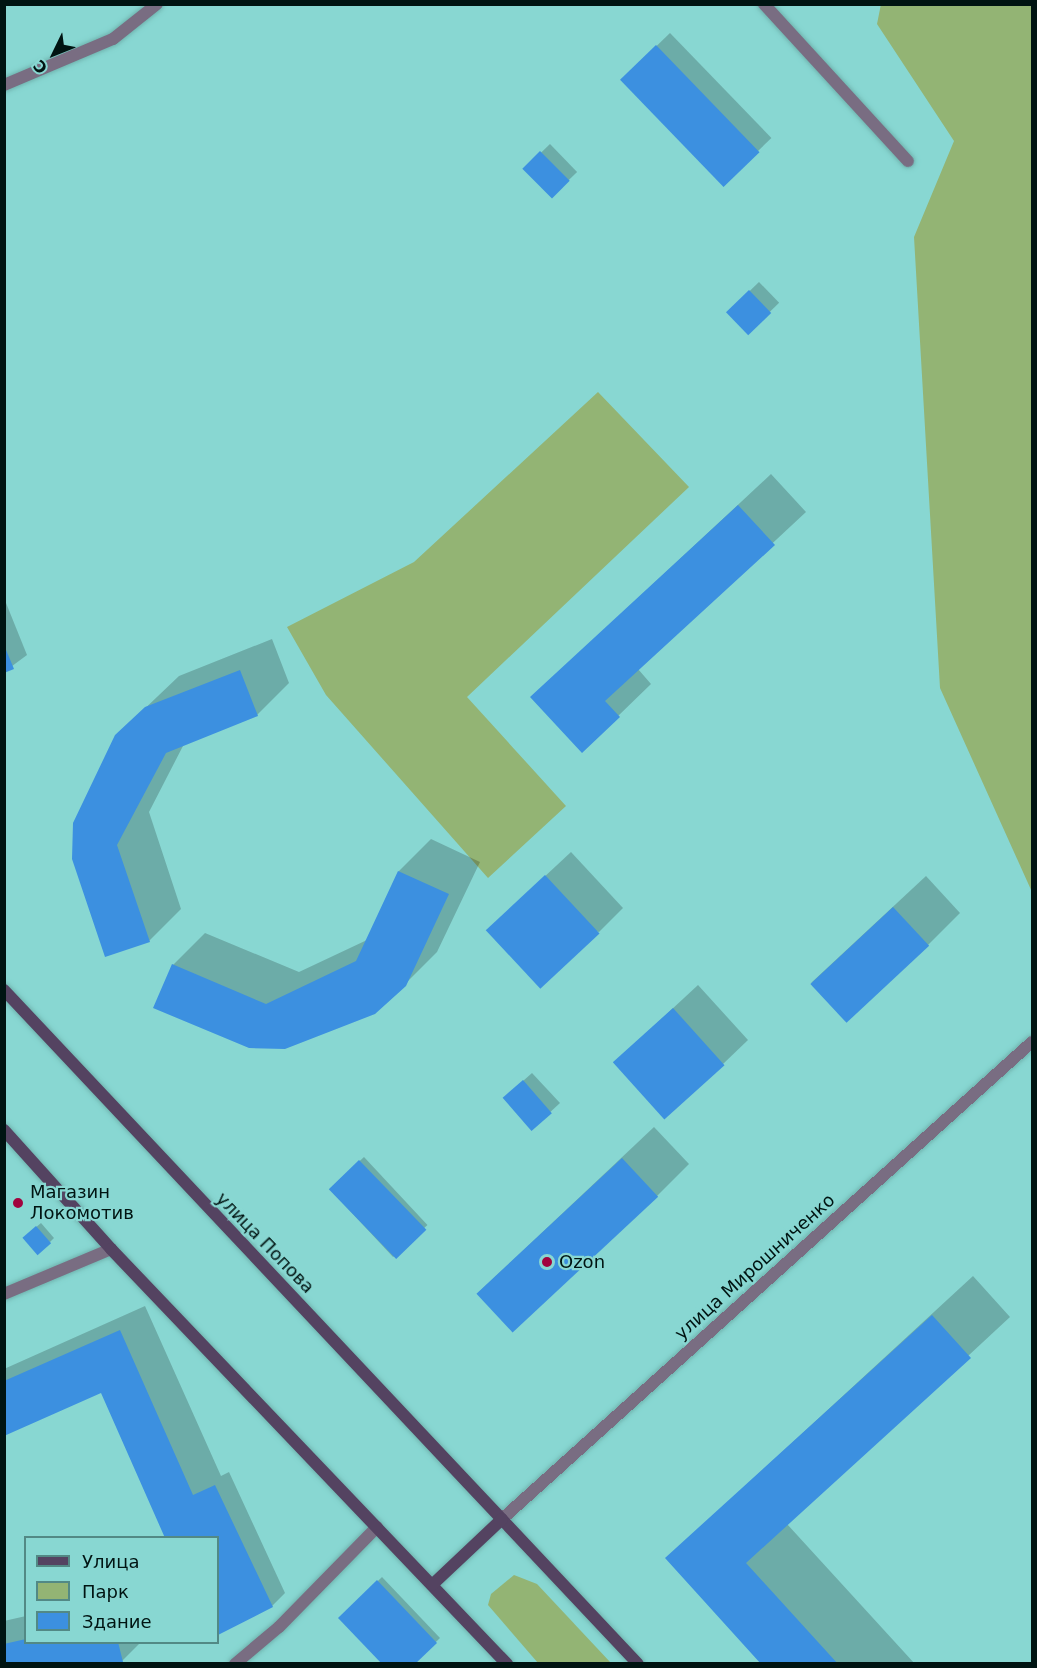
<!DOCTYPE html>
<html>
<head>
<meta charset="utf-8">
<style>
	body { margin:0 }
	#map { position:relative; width:1037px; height:1668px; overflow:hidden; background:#88d7d2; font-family:"DejaVu Sans",sans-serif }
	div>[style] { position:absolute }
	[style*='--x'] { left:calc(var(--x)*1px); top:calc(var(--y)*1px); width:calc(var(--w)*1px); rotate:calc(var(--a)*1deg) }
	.green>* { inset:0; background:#93b474 }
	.shadow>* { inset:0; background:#0003; transform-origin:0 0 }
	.building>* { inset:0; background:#3c90e0; transform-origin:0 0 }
	.roads { filter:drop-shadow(0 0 2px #70b4af) drop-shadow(0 0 2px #70b4af) }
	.street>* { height:12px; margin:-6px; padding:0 6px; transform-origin:6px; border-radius:6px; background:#796d82 }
	.secondary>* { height:12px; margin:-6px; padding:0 6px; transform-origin:6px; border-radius:6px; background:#544361 }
	.dots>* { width:16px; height:16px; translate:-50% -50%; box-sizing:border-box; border:3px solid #88d7d2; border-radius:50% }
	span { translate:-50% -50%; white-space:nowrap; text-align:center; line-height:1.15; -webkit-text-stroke:4.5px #88d7d2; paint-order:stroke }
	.poi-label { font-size:18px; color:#001412 }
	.left { translate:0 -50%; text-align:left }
	.street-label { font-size:18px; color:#001412 }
	.frame { position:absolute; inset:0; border:6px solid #001412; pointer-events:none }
	.legend { position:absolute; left:24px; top:1536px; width:195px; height:108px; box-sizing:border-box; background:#88d7d2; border:2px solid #528985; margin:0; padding:8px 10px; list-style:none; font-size:18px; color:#001412 }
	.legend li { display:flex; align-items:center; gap:12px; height:30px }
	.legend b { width:30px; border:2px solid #528985 }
	.north { position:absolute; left:24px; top:24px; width:60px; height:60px; -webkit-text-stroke:4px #88d7d2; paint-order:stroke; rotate:227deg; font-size:16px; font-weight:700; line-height:24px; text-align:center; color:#001412 }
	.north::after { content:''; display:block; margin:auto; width:21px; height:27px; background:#001412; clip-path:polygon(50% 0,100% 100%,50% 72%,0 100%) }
</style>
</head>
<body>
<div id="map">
	<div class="green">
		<i style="clip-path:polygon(881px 4px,1032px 5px,1032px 892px,940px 688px,914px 237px,954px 141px,877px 24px)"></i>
		<i style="clip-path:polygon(598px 392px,689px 487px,467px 697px,566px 806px,488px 878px,326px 695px,287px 627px,414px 562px)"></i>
		<i style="clip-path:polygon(514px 1575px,537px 1584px,611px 1663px,538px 1663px,488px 1605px,491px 1594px)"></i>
	</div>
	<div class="shadow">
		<i style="left:670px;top:33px;width:146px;height:67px;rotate:46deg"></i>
		<i style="left:550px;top:144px;width:39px;height:36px;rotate:46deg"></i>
		<i style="left:759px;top:282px;width:29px;height:43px;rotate:46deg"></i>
		<i style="clip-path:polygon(771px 474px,806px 512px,638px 669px,651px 684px,582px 751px,532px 697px)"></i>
		<i style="clip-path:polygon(4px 598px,27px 655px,4px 672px)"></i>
		<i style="clip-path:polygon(272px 639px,289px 683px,257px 715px,184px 744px,149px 812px,181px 909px,149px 941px,106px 956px,116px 736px,179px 676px)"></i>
		<i style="clip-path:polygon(431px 839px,480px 862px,437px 952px,405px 984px,285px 1048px,173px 965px,205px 933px,299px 972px,367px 940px,399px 871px)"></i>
		<i style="clip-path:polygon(571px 852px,623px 908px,599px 932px,513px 906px)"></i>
		<i style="clip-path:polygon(926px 876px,960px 913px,928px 945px,811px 983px)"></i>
		<i style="clip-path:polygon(698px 985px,748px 1040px,723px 1064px,615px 1062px)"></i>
		<i style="clip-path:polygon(532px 1073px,560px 1103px,532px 1129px,514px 1089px)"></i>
		<i style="clip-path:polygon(654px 1127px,689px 1164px,657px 1196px,478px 1293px)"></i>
		<i style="left:364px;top:1157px;width:93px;height:47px;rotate:47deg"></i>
		<i style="clip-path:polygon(41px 1223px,54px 1238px,50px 1242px,28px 1234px)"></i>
		<i style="clip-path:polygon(973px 1276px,1010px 1317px,787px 1524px,915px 1664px,763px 1664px,667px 1558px)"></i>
		<i style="clip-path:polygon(145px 1306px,221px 1476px,229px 1472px,285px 1593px,272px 1606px,218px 1633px,218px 1538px,101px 1391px,4px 1434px,4px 1369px)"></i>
		<i style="clip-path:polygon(382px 1577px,440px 1638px,413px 1664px,340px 1618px)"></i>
		<i style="clip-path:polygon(26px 1616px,26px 1642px,141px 1642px,122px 1661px,111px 1664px,4px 1664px,4px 1621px)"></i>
	</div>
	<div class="building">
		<i style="left:656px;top:45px;width:149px;height:50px;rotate:46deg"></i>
		<i style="left:540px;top:151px;width:42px;height:25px;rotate:45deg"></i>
		<i style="left:749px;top:290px;width:32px;height:32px;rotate:46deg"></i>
		<i style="clip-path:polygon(738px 505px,775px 545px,605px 701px,620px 717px,582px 753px,530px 697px)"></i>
		<i style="clip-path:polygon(4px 645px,14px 669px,4px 673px)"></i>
		<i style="clip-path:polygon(240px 670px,258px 716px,166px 753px,117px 845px,150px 942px,105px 957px,72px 859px,73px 823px,115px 735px,145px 707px)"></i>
		<i style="clip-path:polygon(398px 871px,449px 894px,406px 986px,375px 1014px,285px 1049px,249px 1048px,153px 1008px,172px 964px,266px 1004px,356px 961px)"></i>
		<i style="left:545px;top:875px;width:80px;height:81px;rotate:47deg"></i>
		<i style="left:893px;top:907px;width:53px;height:113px;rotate:47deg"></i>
		<i style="left:673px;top:1008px;width:77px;height:81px;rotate:48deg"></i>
		<i style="left:523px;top:1080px;width:44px;height:27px;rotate:49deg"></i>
		<i style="left:622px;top:1158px;width:53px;height:199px;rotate:47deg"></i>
		<i style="left:359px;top:1160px;width:97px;height:42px;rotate:46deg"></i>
		<i style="left:36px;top:1226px;width:23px;height:18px;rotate:49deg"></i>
		<i style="clip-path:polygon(932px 1315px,971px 1358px,746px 1563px,838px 1664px,761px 1664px,665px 1558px)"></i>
		<i style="clip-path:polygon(120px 1330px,193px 1495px,215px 1485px,273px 1607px,218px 1635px,218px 1538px,165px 1538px,101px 1393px,4px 1436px,4px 1381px)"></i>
		<i style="clip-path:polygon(377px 1580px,437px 1643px,415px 1664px,382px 1664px,338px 1618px)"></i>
		<i style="clip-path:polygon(26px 1639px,26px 1642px,118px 1642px,123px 1662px,4px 1664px,4px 1644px)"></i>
	</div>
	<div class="roads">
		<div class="street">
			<i style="--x:764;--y:4;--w:213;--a:47.5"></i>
			<i style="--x:4;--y:85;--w:118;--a:-22.9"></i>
			<i style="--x:113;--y:39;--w:56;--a:-38.5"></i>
			<i style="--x:4;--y:1294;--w:116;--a:-22.8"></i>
			<i style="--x:502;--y:1519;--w:713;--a:-41.99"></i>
			<i style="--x:235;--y:1664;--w:57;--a:-40.1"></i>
			<i style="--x:279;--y:1627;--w:140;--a:-45.6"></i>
		</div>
		<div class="secondary">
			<i style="--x:4;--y:990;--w:925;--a:46.75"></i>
			<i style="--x:4;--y:1130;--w:160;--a:48"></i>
			<i style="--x:111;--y:1249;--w:574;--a:46.34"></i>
			<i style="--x:432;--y:1585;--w:96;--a:-43.3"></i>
		</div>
	</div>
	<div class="dots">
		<i style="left:18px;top:1203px;background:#a1033e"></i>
		<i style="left:547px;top:1262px;background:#a1033e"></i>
	</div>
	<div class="poi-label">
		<span class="left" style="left:30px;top:1203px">Магазин<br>Локомотив</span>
		<span class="left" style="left:559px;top:1262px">Ozon</span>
	</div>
	<div class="street-label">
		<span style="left:265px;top:1243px;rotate:46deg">улица Попова</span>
		<span style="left:755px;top:1267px;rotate:-42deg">улица Мирошниченко</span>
	</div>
	<div class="frame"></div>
	<ul class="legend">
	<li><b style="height:8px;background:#544361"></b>Улица</li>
	<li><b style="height:16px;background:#93b474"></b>Парк</li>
	<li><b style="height:16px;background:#3c90e0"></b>Здание</li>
	</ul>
	<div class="north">С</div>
</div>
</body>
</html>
